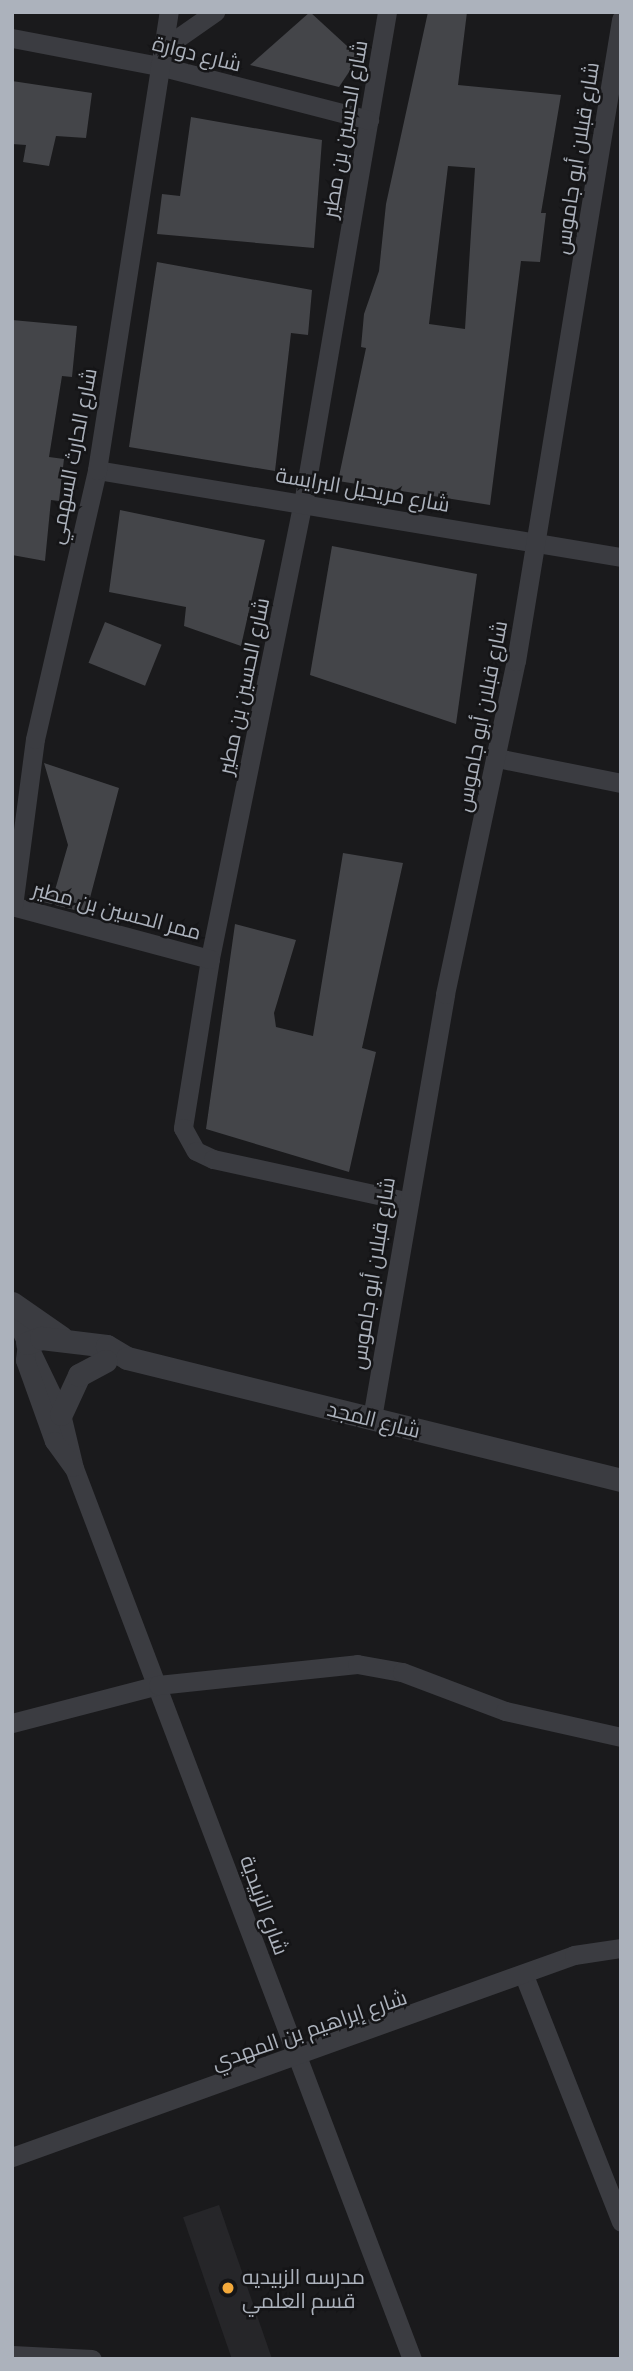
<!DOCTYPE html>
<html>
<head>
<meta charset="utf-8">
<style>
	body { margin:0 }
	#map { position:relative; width:633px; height:2371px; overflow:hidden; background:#1a1a1c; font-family:Ubuntu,Cairo,sans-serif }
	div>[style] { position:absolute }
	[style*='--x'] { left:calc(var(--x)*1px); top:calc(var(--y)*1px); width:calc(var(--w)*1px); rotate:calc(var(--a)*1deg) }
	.built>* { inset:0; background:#262629; transform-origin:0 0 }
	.building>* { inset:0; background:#444549; transform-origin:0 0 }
	.minor>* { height:19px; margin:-9.5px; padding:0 9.5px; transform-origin:9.5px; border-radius:9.5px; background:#3b3c41 }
	.tertiary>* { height:23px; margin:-11.5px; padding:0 11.5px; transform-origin:11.5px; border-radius:11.5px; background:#3b3c41 }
	.dots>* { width:19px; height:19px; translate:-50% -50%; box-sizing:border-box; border:4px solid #151517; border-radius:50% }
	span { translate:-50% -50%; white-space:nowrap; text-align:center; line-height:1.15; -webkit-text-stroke:5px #151517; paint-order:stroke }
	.street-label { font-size:21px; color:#acb2bc }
	.poi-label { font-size:21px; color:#acb2bc }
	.left { translate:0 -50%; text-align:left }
	.frame { position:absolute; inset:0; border:14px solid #acb2bc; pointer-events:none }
</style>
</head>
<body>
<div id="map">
	<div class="built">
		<i style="left:219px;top:2205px;width:163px;height:38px;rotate:71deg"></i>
	</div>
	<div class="building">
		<i style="clip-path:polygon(310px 12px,359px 57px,339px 87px,250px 65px)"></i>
		<i style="clip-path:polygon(evenodd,428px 12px,467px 12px,458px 85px,561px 95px,541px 213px,546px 213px,540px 262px,521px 261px,490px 505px,338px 481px,366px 348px,361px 347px,364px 314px,379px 271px,386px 204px,428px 12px,448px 166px,475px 168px,465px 329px,429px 324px,448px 166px)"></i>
		<i style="clip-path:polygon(12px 81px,92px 93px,86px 138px,56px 136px,49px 166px,23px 162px,26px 145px,12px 144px)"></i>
		<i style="clip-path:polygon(191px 117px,322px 140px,314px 248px,157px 234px,162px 194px,180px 196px)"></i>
		<i style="clip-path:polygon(157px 262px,312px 290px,308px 335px,291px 333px,275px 471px,129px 447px)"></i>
		<i style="clip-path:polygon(12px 320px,77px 326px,72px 377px,62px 376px,49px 457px,64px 459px,59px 501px,51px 500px,45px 561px,12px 555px)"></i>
		<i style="clip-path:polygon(120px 510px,265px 540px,241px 646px,184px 626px,186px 607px,109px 592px)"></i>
		<i style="clip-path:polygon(332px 546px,477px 574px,456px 724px,310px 675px)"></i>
		<i style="left:105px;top:622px;width:61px;height:44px;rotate:22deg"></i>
		<i style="clip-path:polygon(44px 763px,119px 788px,86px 913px,36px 900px,40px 886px,55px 890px,68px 845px)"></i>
		<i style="clip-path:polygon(343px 853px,403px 863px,362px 1048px,376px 1052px,349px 1172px,206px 1129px,235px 924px,296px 940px,274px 1013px,276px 1027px,313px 1036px)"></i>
	</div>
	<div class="minor">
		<i style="--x:387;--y:12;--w:496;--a:99.7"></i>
		<i style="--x:303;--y:501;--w:467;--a:101.5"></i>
		<i style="--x:210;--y:959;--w:171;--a:99.1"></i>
		<i style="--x:183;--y:1128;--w:26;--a:61"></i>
		<i style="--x:196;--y:1151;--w:19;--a:25"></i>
		<i style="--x:213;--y:1159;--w:198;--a:12.3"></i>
		<i style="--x:12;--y:38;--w:150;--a:10.8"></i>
		<i style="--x:159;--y:66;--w:217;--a:14.4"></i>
		<i style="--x:162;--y:49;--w:65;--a:-34.9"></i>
		<i style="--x:97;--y:470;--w:531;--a:9.43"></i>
		<i style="--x:497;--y:758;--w:126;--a:11.4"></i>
		<i style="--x:12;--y:906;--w:205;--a:15"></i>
		<i style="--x:13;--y:906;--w:168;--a:-82.5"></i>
		<i style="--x:35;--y:739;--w:276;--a:-77"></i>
		<i style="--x:97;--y:470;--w:464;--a:-81.1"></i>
		<i style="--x:12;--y:1312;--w:113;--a:64.3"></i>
		<i style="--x:61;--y:1414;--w:56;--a:76.5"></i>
		<i style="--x:74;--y:1468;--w:953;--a:69.23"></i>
		<i style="--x:27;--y:1343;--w:17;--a:97"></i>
		<i style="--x:25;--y:1360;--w:86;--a:70.3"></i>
		<i style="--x:54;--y:1441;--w:32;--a:54"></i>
		<i style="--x:372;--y:1418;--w:430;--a:-80.2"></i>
		<i style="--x:445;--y:994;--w:340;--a:-78"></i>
		<i style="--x:516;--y:661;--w:650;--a:-80.7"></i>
		<i style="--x:12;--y:1723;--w:151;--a:-14.6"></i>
		<i style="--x:158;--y:1685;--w:200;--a:-6"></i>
		<i style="--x:357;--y:1664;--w:46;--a:10.1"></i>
		<i style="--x:402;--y:1672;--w:110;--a:20.7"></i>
		<i style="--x:505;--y:1711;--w:119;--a:12.6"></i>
		<i style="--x:525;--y:1978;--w:262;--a:68.5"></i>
		<i style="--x:12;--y:2157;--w:597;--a:-19.77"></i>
		<i style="--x:574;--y:1955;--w:48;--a:-8.5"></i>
		<i style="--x:12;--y:2355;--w:80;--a:2.9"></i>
	</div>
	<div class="tertiary">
		<i style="--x:12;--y:1303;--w:60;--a:34.8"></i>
		<i style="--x:27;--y:1343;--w:15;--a:-20"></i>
		<i style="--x:41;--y:1338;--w:66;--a:6.9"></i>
		<i style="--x:107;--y:1346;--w:23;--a:31"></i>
		<i style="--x:127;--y:1358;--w:509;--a:13.87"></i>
		<i style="--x:61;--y:1414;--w:43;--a:-65.2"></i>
		<i style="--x:79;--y:1375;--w:30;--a:-28"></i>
	</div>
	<div class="dots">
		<i style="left:228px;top:2288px;background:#f3a93b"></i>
	</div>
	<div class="street-label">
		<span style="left:197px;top:53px;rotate:14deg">شارع دوارة</span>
		<span style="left:344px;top:129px;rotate:-80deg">شارع الحسين بن مطير</span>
		<span style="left:576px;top:158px;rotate:-81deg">شارع قبلان أبو جاموس</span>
		<span style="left:72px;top:456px;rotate:-79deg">شارع الحارث السهمي</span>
		<span style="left:363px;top:489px;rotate:10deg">شارع مريحيل البرايسة</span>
		<span style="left:243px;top:686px;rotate:-78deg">شارع الحسين بن مطير</span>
		<span style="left:481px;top:716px;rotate:-79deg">شارع قبلان أبو جاموس</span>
		<span style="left:117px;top:910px;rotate:15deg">ممر الحسين بن مطير</span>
		<span style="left:372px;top:1273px;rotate:-81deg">شارع قبلان أبو جاموس</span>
		<span style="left:374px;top:1419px;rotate:14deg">شارع المجد</span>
		<span style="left:265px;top:1905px;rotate:70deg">شارع الزبيدية</span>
		<span style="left:309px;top:2029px;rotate:-19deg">شارع إبراهيم بن المهدي</span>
	</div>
	<div class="poi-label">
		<span class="left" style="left:242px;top:2288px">مدرسه الزبيديه<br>قسم العلمي</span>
	</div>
	<div class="frame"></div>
</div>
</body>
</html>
